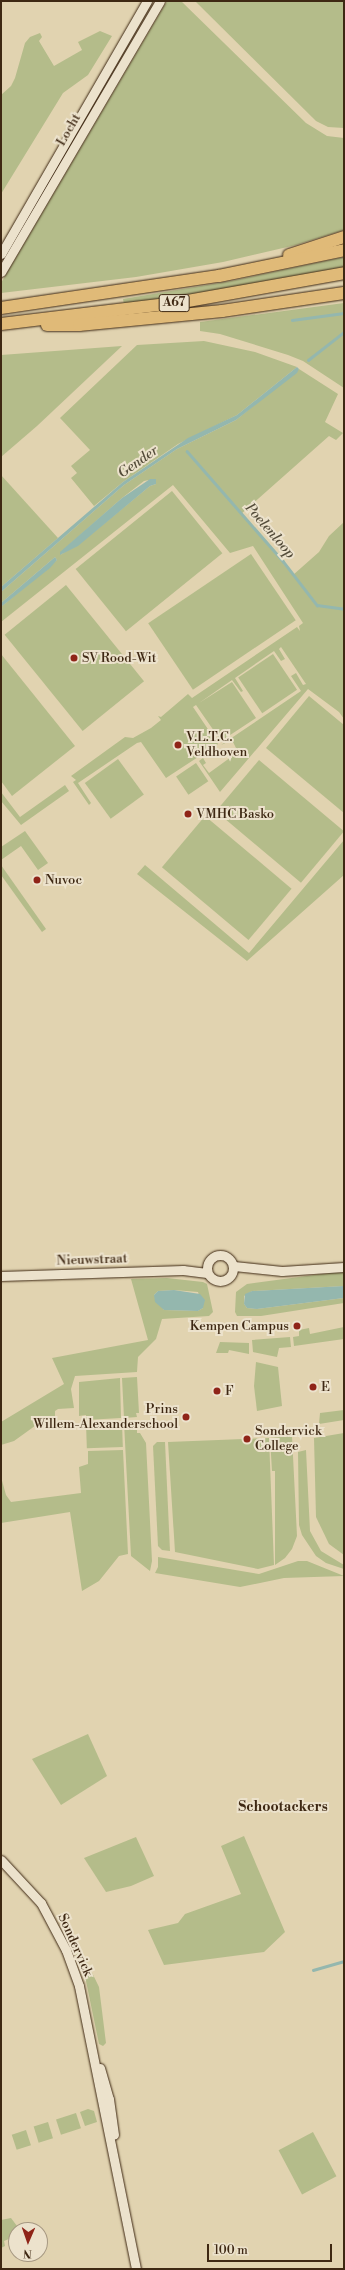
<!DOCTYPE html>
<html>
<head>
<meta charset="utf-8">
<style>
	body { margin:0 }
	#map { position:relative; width:345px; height:2270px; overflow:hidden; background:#e1d3b0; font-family:"Libre Bodoni",serif }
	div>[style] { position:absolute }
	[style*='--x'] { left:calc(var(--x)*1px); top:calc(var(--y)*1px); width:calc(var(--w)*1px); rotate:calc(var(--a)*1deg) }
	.green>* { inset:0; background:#b4bc8a; transform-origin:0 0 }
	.water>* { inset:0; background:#94b7ae }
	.stream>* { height:2.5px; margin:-1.25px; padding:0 1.25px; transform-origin:1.25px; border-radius:1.25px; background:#94b7ae }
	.roads { filter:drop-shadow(0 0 1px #3e2813) drop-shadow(0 0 1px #3e2813) }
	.secondary>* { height:9px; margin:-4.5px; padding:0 4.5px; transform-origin:4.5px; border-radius:4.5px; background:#ece2cc }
	.secondary>.ring { margin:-4.5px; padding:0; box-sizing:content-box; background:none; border:9px solid #ece2cc; border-radius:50% }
	.highway>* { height:12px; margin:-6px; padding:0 6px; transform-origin:6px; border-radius:6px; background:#e0ba78 }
	.dots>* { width:11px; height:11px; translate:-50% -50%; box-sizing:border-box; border:2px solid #ece2cc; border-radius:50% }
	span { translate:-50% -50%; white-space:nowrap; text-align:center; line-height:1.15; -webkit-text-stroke:4px #ece2cc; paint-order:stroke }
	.shield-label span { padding:1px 3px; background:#ece2cc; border:1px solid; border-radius:3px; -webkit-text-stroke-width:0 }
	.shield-label { font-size:12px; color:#3e2813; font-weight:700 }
	.street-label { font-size:13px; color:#3e2813 }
	.poi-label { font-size:13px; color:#3e2813 }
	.left { translate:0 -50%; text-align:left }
	.right { translate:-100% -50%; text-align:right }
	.water-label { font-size:14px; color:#544c3a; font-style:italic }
	.neighbourhood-label { font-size:14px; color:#3e2813; font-weight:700 }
	.frame { position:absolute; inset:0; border:2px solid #3e2813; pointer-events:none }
	.north { position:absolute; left:8px; top:2222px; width:40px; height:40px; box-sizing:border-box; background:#ece2cc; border:1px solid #a69882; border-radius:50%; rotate:182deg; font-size:11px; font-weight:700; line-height:16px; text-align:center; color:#3e2813 }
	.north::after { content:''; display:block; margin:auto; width:14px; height:18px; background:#8f2418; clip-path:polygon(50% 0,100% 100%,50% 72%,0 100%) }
	.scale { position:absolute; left:207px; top:2244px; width:125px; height:18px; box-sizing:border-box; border:2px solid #3e2813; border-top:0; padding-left:5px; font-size:12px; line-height:14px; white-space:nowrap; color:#3e2813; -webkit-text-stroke:3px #ece2cc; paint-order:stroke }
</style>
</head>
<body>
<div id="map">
	<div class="green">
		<i style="clip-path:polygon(167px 1px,181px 1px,306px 123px,327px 136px,344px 138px,344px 230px,296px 245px,223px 262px,136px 277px,1px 293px,1px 283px)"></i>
		<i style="clip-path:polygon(195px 1px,344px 1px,344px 128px,328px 127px,316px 121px)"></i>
		<i style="clip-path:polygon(100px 31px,112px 36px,88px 75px,63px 93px,1px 194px,1px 95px,11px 86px,15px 78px,25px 43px,30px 37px,40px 33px,42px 37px,39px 41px,54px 66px,82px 50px,78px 42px)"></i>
		<i style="clip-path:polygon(344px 257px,344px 268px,247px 287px,124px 305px,123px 299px,231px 281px)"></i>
		<i style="clip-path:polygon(344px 303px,344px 388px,303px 361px,288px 355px,220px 334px,200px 331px,200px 322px)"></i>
		<i style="clip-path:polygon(204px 341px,255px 352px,297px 367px,237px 415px,178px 444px,123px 482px,94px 506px,71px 478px,77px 473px,71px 466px,90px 450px,60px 418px,137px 345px)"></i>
		<i style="clip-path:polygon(122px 346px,37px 426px,1px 457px,1px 355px)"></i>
		<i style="clip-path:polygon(evenodd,299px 369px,338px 394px,325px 422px,343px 433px,336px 440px,329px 436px,241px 514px,293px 575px,319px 552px,329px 536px,344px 522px,344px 719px,339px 712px,308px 689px,220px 792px,199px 761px,203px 758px,206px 763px,203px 765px,209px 773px,238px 752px,232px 740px,221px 745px,301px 691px,291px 676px,296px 673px,303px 685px,306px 684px,281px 647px,279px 649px,285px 659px,281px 661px,274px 651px,235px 678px,243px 691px,241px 692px,232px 680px,199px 703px,232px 682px,256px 718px,221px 741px,196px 705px,172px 721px,193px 707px,218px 744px,166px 778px,141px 742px,137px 743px,78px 783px,91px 803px,89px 805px,73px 782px,76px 780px,71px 776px,125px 737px,133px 738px,151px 728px,161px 720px,158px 716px,161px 717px,188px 694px,192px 698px,297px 627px,300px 631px,299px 626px,303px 623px,253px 546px,230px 553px,173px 485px,1px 622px,1px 607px,57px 560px,55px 557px,1px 603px,1px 592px,124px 485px,177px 449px,236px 420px,299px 369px,154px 479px,156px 484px,150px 486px,78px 545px,71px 547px,61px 555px,70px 544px,122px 498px,144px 481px,154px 479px)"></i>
		<i style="clip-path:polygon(1px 475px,58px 538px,1px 587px)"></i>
		<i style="left:172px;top:491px;width:80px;height:124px;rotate:51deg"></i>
		<i style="left:251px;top:554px;width:80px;height:124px;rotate:56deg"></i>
		<i style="left:66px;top:585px;width:124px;height:79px;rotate:51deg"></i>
		<i style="clip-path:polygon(1px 654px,75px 746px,12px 796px,1px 781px)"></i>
		<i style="left:273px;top:654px;width:43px;height:42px;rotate:56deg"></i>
		<i style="clip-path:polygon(309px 696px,344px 725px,344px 813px,266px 748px)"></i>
		<i style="left:118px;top:759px;width:44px;height:41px;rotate:54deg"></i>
		<i style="left:259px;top:760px;width:111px;height:67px;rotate:40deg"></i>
		<i style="left:196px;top:763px;width:22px;height:24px;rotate:56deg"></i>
		<i style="clip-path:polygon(65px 785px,69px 791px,21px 825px,1px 801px,1px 792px,20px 817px)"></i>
		<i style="left:205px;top:816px;width:113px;height:67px;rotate:40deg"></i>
		<i style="clip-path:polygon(25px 831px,48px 863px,38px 870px,21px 846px,1px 860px,1px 847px)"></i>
		<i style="clip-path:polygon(344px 840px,344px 875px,247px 961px,137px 874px,145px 865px,249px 953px)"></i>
		<i style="clip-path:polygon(1px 865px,46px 929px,42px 932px,1px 875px)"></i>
		<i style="clip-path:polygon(344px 1271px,344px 1286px,252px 1291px,244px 1296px,244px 1304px,247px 1308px,257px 1309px,344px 1298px,344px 1303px,261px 1316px,237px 1316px,235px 1312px,236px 1292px,247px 1284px)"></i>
		<i style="clip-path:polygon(evenodd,131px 1279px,167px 1278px,203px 1282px,207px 1284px,213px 1312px,209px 1316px,162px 1319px,156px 1339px,138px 1357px,137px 1372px,75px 1376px,71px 1389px,74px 1408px,58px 1409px,55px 1411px,55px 1419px,39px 1423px,14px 1441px,1px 1445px,1px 1422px,64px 1384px,52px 1358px,148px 1340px,131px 1279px,174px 1290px,198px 1292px,203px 1308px,198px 1311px,164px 1310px,154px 1295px,158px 1291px,174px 1290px)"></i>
		<i style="clip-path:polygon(344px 1327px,344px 1339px,294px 1346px,293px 1337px,299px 1336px,299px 1330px,309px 1328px,310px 1334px)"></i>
		<i style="clip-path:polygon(290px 1337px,291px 1347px,279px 1348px,277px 1357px,253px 1352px,252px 1340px)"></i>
		<i style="clip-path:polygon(220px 1342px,249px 1343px,249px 1354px,229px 1350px,228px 1353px,216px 1353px)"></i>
		<i style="clip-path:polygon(256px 1362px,278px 1367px,282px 1406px,257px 1411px,254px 1386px)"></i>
		<i style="clip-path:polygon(137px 1377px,139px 1413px,136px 1413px,137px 1417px,124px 1418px,122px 1378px)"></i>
		<i style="clip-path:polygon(120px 1378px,121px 1418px,86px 1420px,86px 1415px,79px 1416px,79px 1382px)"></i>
		<i style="clip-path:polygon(344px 1410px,344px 1420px,319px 1424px,320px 1413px)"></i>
		<i style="clip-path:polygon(137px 1422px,137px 1433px,140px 1433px,146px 1443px,152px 1561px,150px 1571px,131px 1556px,124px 1423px)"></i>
		<i style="left:122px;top:1423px;width:24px;height:36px;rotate:88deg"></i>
		<i style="clip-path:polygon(344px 1433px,344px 1555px,329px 1544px,316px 1517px,314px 1438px)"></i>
		<i style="clip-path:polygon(292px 1436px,297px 1536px,292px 1549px,285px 1558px,275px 1565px,275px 1471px,272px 1471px,270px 1438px)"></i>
		<i style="clip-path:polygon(269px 1438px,274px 1565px,258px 1569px,175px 1552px,168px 1442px)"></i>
		<i style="clip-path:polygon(157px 1442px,165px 1442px,170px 1551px,162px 1550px,158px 1546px,153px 1446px)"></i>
		<i style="clip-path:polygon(123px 1450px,128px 1554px,119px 1556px,99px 1581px,82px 1591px,70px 1512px,1px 1523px,1px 1477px,6px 1495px,11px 1502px,81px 1493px,79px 1467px,88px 1464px,88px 1451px)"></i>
		<i style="clip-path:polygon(306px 1450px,310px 1531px,321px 1551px,344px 1565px,344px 1569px,326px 1563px,316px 1556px,302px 1535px,299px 1525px,298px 1452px)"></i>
		<i style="clip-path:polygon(158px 1557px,259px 1574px,298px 1561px,307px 1561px,344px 1576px,284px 1578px,240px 1587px,155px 1573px,158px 1567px)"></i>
		<i style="clip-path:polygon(88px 1734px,107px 1776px,61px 1805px,32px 1759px)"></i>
		<i style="clip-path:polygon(244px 1836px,285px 1932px,264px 1952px,164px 1965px,148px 1930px,178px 1923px,185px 1914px,241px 1894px,221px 1846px)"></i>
		<i style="clip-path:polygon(136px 1837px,154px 1876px,131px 1886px,106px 1892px,84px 1858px)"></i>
		<i style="clip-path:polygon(78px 1950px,82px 1952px,99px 1987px,106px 2043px,103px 2046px,99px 2044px,86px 1981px,76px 1954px)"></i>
		<i style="clip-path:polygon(88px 2109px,94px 2111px,97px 2122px,85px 2126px,80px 2112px)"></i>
		<i style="left:76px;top:2113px;width:16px;height:21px;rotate:72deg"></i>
		<i style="left:48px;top:2122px;width:17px;height:15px;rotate:73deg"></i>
		<i style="left:26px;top:2130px;width:16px;height:15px;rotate:72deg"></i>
		<i style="left:313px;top:2132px;width:50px;height:39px;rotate:62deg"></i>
		<i style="clip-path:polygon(11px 2218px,20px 2230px,16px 2230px,16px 2236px,4px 2241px,5px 2246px,1px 2248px,1px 2220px)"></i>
	</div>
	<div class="water">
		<i style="clip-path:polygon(297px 367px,299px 369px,297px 373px,236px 420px,177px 449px,124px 485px,1px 592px,1px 587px,123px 482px,188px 438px,237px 415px)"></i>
		<i style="clip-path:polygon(150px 479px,156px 479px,156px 484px,150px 486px,78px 546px,60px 555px,60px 552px,122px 498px)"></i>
		<i style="clip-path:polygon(55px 557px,57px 560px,50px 568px,1px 607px,1px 603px)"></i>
		<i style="clip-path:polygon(344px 1286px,344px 1298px,257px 1309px,247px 1308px,244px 1304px,245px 1294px,252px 1291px)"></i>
		<i style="clip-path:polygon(174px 1290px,200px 1294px,205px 1300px,203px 1308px,198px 1311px,164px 1310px,155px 1302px,154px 1295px,158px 1291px)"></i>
	</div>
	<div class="stream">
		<i style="--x:292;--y:320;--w:52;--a:-7.7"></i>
		<i style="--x:308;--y:360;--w:46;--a:-37.9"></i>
		<i style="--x:187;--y:451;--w:146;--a:48.9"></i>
		<i style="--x:283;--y:561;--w:56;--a:52.3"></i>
		<i style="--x:317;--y:605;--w:27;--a:8"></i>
		<i style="--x:313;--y:1970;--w:32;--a:-16"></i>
	</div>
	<div class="roads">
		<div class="secondary">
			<i style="--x:1;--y:254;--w:292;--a:-60"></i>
			<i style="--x:1;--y:272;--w:314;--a:-59.6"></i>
			<i class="ring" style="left:207px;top:1255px;width:17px;height:17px"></i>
			<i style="--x:234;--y:1266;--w:48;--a:5.9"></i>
			<i style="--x:282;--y:1271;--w:62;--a:-3.7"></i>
			<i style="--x:1;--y:1276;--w:182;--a:-1.9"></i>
			<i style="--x:183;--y:1270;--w:24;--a:7"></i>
			<i style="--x:1;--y:1860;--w:59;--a:47.1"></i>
			<i style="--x:41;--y:1903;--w:53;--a:62"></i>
			<i style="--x:66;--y:1950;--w:38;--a:70"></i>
			<i style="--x:79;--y:1986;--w:289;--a:78.6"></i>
			<i style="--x:100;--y:2068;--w:32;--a:74"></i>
			<i style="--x:109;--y:2099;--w:36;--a:82"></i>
		</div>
		<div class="highway">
			<i style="--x:289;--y:255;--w:58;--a:-18.1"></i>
			<i style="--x:1;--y:308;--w:220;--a:-8.4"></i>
			<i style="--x:219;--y:276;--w:128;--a:-11.7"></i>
			<i style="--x:1;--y:324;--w:182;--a:-6.9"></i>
			<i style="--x:182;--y:302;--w:165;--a:-10.1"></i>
			<i style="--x:47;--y:325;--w:32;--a:0"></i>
			<i style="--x:79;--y:325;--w:144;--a:-5.6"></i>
			<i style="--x:222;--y:311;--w:123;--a:-8.4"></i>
		</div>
	</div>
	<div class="dots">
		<i style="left:74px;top:658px;background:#8f2418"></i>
		<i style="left:178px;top:745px;background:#8f2418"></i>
		<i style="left:188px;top:814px;background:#8f2418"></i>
		<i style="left:37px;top:880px;background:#8f2418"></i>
		<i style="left:297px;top:1326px;background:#8f2418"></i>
		<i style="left:313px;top:1387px;background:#8f2418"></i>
		<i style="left:217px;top:1391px;background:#8f2418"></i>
		<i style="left:186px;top:1417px;background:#8f2418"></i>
		<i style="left:247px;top:1439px;background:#8f2418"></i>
	</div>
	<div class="shield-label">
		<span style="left:174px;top:303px">A67</span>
	</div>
	<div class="street-label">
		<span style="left:69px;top:130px;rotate:-60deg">Locht</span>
		<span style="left:92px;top:1260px;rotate:-2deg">Nieuwstraat</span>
		<span style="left:75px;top:1945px;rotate:66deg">Sondervick</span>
	</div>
	<div class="poi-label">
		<span class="left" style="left:82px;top:658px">SV Rood-Wit</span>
		<span class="left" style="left:186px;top:745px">V.L.T.C.<br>Veldhoven</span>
		<span class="left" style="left:196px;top:814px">VMHC Basko</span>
		<span class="left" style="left:45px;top:880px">Nuvoc</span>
		<span class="right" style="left:289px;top:1326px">Kempen Campus</span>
		<span class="left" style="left:321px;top:1387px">E</span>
		<span class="left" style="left:225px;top:1391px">F</span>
		<span class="right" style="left:178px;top:1417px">Prins<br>Willem-Alexanderschool</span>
		<span class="left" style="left:255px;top:1439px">Sondervick<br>College</span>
	</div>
	<div class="water-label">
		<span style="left:138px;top:462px;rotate:-35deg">Gender</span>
		<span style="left:270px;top:531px;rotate:49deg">Poelenloop</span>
	</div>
	<div class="neighbourhood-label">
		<span style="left:283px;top:1807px">Schootackers</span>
	</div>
	<div class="frame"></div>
	<div class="north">N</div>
	<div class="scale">100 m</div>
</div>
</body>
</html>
